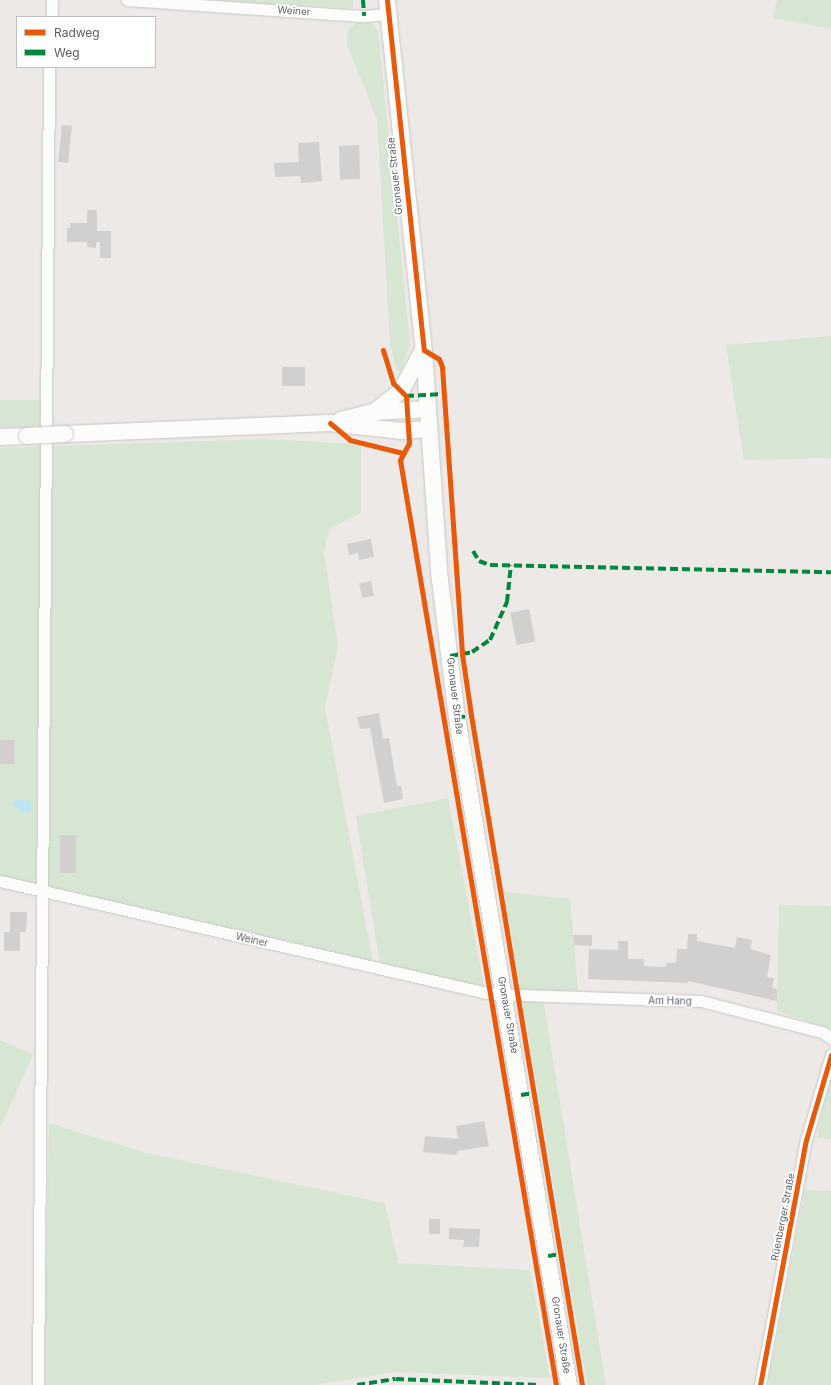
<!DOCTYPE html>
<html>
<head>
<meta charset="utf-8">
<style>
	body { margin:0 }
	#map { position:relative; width:831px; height:1385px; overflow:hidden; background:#ece9e6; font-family:Inter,sans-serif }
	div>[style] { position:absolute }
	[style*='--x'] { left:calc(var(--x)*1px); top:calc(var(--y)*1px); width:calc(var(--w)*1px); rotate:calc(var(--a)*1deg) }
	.green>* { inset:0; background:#d7e6d2; transform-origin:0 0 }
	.water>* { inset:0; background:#bbe4f5 }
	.building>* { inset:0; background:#d2d0cf; transform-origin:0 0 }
	.roads { filter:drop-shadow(0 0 1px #c8c8c8) drop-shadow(0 0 1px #c8c8c8) }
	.street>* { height:11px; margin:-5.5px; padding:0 5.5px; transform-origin:5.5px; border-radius:5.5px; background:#fcfcfb }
	.secondary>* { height:16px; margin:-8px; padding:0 8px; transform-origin:8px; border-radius:8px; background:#fcfcfb }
	.bridges { filter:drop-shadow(0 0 1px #c7c7c7) drop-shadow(0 0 1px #c7c7c7) }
	.secondary-bridge>* { height:16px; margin:-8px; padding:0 8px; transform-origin:8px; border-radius:8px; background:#fcfcfb }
	.quiet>* { height:4px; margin-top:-2px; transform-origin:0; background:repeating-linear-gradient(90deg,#00873e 0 8px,transparent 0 12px) }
	.cycleway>* { height:5px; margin:-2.5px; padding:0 2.5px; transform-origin:2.5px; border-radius:2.5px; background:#e8590c }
	span { translate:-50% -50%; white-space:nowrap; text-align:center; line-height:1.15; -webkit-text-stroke:3.5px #fff; paint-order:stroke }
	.street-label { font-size:10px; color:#5c6064 }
	.legend { position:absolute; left:16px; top:16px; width:140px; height:52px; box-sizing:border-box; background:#fff; border:1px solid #bebfc1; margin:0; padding:5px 7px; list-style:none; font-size:12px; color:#5c6064 }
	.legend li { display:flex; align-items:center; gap:8px; height:20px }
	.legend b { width:20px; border:1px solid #bebfc1 }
</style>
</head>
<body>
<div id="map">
	<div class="green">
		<i style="clip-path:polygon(189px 0,353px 0,353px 8px)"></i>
		<i style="clip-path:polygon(777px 0,831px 0,831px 29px,773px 18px)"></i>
		<i style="clip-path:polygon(359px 22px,371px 23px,378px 30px,410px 344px,402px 369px,397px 371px,390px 344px,377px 119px,347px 45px,348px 29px)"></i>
		<i style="clip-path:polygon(831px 336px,831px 458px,744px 460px,726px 345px)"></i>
		<i style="left:0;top:400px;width:41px;height:27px"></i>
		<i style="clip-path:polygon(260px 439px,361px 444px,361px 513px,329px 529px,324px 553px,338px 645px,325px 708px,373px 961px,47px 890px,41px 647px,36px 884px,0 875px,0 448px)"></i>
		<i style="clip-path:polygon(448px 798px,484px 987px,380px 964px,356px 816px)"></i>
		<i style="clip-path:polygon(504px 892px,570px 899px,578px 990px,542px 992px,606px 1385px,587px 1385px)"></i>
		<i style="clip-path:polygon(779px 905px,831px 906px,831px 1029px,777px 1011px)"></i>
		<i style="left:0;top:1040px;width:36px;height:336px;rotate:24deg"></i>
		<i style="clip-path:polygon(831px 1074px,831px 1139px,817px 1138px,829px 1081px)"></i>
		<i style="clip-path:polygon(49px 1123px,147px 1153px,385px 1203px,398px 1263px,530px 1270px,550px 1378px,395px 1372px,314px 1385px,44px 1385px)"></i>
		<i style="clip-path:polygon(805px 1190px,831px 1191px,831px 1385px,768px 1385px)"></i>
	</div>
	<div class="water">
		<i style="clip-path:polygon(16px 800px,30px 801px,32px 806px,30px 812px,22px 813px,13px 804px)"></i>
	</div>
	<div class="building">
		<i style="left:62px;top:125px;width:10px;height:37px;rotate:6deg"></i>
		<i style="clip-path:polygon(319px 142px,322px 181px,301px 183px,300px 176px,275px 177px,274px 163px,299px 162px,298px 143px)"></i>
		<i style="left:359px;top:145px;width:34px;height:20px;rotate:88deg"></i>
		<i style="clip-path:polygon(87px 210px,97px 210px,97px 231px,111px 231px,111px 258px,100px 258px,100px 242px,96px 242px,96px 248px,87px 247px,87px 242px,67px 242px,67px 228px,70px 228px,70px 223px,87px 223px)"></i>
		<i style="left:282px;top:367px;width:23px;height:19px"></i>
		<i style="clip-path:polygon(371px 539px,374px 557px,359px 560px,358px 553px,349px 555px,347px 544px)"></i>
		<i style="left:371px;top:581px;width:15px;height:12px;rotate:79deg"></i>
		<i style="left:529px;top:609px;width:33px;height:19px;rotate:79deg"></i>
		<i style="clip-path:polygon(379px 713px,383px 739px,389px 738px,397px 786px,401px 786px,403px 799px,384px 803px,370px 728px,360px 729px,357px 717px)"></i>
		<i style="left:0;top:740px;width:14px;height:24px"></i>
		<i style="left:60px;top:835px;width:16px;height:38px"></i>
		<i style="clip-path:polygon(10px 912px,27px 912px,26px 932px,20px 932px,20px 951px,4px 951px,4px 932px,10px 932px)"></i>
		<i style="clip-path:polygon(688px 934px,697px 934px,697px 941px,735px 948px,737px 937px,752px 940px,750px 949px,771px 955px,767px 977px,774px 978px,772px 988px,777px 989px,777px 1001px,688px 981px,688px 983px,588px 979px,589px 949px,618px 950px,618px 941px,628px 941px,628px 959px,644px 959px,644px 966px,666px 967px,666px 963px,676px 963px,677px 949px,687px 949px)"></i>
		<i style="clip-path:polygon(573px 935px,592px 935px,592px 946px,574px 945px)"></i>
		<i style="clip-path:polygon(484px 1121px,489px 1146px,457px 1151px,457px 1155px,423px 1152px,425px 1136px,458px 1139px,456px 1126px)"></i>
		<i style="left:429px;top:1219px;width:11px;height:15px"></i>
		<i style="clip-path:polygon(449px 1228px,480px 1229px,479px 1247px,463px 1247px,464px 1240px,449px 1239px)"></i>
	</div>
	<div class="roads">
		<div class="street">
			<i style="--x:127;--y:0;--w:238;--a:3.9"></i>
			<i style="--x:364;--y:16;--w:24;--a:-5"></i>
			<i style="--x:52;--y:17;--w:17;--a:-90"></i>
			<i style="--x:0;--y:881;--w:504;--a:12.96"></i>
			<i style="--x:491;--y:994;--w:210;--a:1.9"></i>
			<i style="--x:701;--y:1001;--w:125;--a:14.4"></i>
			<i style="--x:822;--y:1032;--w:11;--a:34"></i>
			<i style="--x:38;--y:1385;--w:1318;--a:-89.52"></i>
			<i style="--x:760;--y:1385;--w:249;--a:-79.4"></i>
			<i style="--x:806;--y:1140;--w:89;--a:-73.6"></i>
		</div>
		<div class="secondary">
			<i style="--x:387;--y:0;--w:352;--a:84"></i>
			<i style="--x:424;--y:350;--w:223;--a:86.1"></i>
			<i style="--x:439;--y:572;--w:147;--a:83"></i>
			<i style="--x:457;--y:718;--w:676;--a:80.47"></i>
			<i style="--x:374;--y:412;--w:34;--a:-38"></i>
			<i style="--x:401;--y:391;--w:47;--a:-61.8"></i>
			<i style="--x:341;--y:420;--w:34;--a:-14"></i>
			<i style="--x:374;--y:412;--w:54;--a:-3.2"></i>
			<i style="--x:65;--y:434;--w:265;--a:-2.4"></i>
			<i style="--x:330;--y:423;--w:71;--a:6.4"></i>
			<i style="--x:401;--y:431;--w:28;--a:-4"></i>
			<i style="--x:0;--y:437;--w:27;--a:-2"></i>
		</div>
	</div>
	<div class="bridges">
		<div class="secondary-bridge">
			<i style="--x:27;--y:436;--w:38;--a:-3"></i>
		</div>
	</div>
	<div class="quiet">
		<i style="--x:363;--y:0;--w:16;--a:86"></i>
		<i style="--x:406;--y:396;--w:38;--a:-3"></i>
		<i style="--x:473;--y:551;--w:12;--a:59"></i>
		<i style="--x:479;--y:561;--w:12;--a:20"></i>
		<i style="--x:490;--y:565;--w:341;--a:1.2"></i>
		<i style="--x:450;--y:656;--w:22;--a:-10"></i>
		<i style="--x:472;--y:652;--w:22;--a:-34"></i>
		<i style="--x:490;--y:640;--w:42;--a:-65.9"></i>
		<i style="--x:507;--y:602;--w:37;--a:-84"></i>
		<i style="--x:457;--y:718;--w:14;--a:-12"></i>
		<i style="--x:521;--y:1095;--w:13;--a:-9"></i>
		<i style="--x:548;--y:1256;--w:13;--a:-9"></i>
		<i style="--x:357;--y:1385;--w:39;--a:-9"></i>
		<i style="--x:396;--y:1379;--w:144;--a:2.4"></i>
	</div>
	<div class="cycleway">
		<i style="--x:387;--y:0;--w:352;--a:84"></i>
		<i style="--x:424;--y:350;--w:17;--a:31"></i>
		<i style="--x:439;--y:359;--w:9;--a:69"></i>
		<i style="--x:442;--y:367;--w:288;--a:86"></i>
		<i style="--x:462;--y:654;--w:62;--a:81.6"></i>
		<i style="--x:471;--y:715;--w:679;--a:80.59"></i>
		<i style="--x:383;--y:350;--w:34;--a:73"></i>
		<i style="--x:393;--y:383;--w:18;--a:45"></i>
		<i style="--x:406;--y:396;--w:47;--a:86.3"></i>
		<i style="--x:409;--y:443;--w:19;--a:118"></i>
		<i style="--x:400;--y:460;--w:938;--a:80.43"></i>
		<i style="--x:330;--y:423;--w:26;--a:40"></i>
		<i style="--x:350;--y:440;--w:55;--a:13.8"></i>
		<i style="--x:760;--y:1385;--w:249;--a:-79.4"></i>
		<i style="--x:806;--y:1140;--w:89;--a:-73.6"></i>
	</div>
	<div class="street-label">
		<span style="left:294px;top:11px;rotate:4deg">Weiner</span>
		<span style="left:395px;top:176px;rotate:-96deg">Gronauer Straße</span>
		<span style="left:455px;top:696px;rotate:83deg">Gronauer Straße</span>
		<span style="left:252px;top:940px;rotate:13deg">Weiner</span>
		<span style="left:670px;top:1001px;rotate:1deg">Am Hang</span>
		<span style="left:508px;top:1015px;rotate:80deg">Gronauer Straße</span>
		<span style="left:783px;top:1217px;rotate:-79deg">Rüenberger Straße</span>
		<span style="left:561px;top:1335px;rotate:81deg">Gronauer Straße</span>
	</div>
	<ul class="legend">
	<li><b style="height:5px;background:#e8590c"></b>Radweg</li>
	<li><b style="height:5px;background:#00873e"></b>Weg</li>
	</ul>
</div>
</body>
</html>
